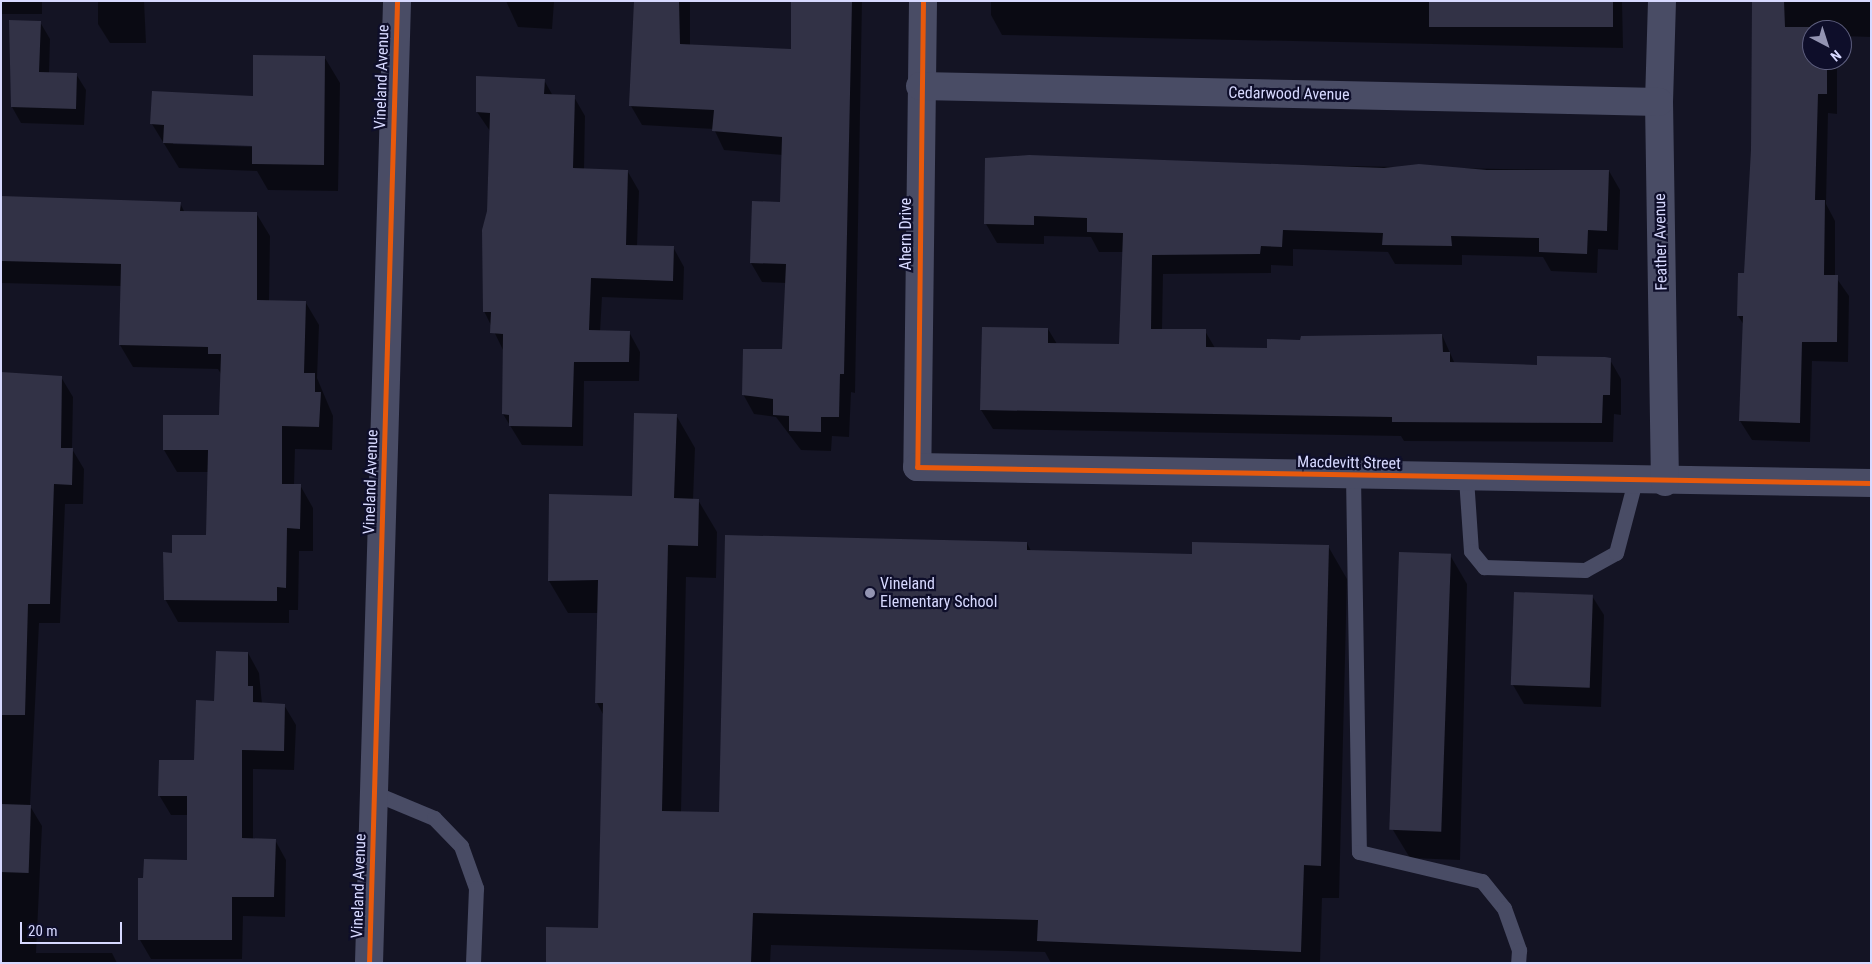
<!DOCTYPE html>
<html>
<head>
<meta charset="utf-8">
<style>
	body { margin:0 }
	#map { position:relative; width:1872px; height:964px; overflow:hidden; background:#141424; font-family:"Roboto Condensed",sans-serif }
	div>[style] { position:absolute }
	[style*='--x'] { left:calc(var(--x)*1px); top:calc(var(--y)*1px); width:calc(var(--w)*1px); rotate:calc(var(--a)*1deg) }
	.shadow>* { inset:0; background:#0007; transform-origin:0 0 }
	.building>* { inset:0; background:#323246; transform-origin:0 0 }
	.service>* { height:15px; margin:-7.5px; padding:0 7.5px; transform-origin:7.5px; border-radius:7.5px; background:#494c65 }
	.minor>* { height:28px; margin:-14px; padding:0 14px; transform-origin:14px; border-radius:14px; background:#494c65 }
	.tertiary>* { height:28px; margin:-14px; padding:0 14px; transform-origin:14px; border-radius:14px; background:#494c65 }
	.cycleway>* { height:5px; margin:-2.5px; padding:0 2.5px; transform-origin:2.5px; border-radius:2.5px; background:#e8590c }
	.dots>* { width:14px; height:14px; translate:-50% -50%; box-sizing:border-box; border:2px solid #0e0e2a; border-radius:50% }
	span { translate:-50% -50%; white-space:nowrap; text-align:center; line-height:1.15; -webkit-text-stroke:4.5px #0e0e2a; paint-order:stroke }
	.street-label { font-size:16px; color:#d7d9ff }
	.poi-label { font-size:16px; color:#d7d9ff }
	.left { translate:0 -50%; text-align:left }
	.frame { position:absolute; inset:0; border:2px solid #d7d9ff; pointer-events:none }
	.north { position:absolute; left:1802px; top:20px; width:50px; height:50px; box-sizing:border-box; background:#0e0e2a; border:1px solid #5e5f7f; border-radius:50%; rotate:140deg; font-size:14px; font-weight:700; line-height:20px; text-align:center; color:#d7d9ff }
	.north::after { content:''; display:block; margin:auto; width:18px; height:22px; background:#9394b2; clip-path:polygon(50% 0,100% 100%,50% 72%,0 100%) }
	.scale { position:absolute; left:20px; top:922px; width:102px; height:22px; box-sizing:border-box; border:2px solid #d7d9ff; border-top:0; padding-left:6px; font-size:15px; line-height:18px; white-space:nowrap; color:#d7d9ff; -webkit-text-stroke:4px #0e0e2a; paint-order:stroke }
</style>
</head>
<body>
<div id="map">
	<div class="shadow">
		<i style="left:1px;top:1px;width:41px;height:13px"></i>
		<i style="clip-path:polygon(98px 1px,144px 1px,146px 43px,110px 43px,98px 24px)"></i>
		<i style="clip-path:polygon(506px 1px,564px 1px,554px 2px,552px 29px,518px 27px)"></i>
		<i style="clip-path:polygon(635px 1px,690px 1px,690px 46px,792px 50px,793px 1px,862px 1px,855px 393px,851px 392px,849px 437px,832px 436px,831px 451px,801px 450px,776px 417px,754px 414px,743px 394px,783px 350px,787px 283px,762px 282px,751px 263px,781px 204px,783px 155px,724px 150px,714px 129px,642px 125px,631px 106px)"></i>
		<i style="clip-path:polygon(991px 1px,1622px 1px,1623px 48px,1002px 35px,991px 15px)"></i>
		<i style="clip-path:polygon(1754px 1px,1871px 1px,1871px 37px,1842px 36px,1842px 30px,1812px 30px,1812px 60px,1837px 60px,1837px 114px,1828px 113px,1826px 204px,1835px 221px,1835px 276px,1849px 296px,1848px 362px,1812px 361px,1810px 442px,1752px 440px,1740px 421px,1744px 325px,1738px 316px,1746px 275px,1752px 150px)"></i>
		<i style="clip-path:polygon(40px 22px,50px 39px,49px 73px,76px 74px,86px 90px,84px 125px,21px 123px,12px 107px)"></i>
		<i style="clip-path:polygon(evenodd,325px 58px,340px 83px,338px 191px,268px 190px,257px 171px,179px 168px,152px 124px,254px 97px,325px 58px,173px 142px,258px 145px,258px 147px,173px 144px,173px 142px)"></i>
		<i style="clip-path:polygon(544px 80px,553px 96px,574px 97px,585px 116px,584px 170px,628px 172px,639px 191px,637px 246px,673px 247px,684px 267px,683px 300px,602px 297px,600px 332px,629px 332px,640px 352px,639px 381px,584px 381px,583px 446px,522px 445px,503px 414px,504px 352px,484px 311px,490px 131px,477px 112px)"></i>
		<i style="clip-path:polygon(987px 159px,1609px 171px,1620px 190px,1618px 250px,1598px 249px,1597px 273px,1551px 271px,1543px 257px,1462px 255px,1462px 265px,1395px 264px,1388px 252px,1293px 249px,1293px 266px,1271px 265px,1271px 273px,1163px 274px,1162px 330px,1205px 331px,1215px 348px,1268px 349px,1302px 341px,1442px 335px,1455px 364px,1538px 366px,1610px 360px,1621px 379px,1621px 415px,1614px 414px,1613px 442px,1404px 441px,1401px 436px,993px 429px,981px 410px,1048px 329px,1057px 344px,1121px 345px,1123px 252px,1099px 252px,1091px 237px,1044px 236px,1044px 244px,997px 243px,986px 224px)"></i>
		<i style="clip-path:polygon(1px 198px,180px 203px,185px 213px,256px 213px,270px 236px,269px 302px,306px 303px,319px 325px,317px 378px,333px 416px,332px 450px,295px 449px,294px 485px,300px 485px,313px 508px,313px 551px,299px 551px,298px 610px,289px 610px,289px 623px,178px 622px,165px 599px,173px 554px,208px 537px,209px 472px,177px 472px,164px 450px,220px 416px,221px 374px,218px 369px,133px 367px,120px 345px,121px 286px,1px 283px)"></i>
		<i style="clip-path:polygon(1px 374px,61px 377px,73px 397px,72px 449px,84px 469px,83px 504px,65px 504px,60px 623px,39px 623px,30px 806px,42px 826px,36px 953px,112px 953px,117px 963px,1px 963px)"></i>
		<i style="clip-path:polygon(676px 415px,695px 448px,693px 500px,698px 500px,717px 532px,716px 578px,686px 577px,681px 812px,720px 813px,1027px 543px,1031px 551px,1193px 555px,1328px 546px,1347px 579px,1339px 898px,1322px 898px,1320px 963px,1051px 963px,1045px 952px,771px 945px,770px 963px,547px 963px,599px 929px,604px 716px,597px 703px,599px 613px,568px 613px,549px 581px,633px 497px)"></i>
		<i style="clip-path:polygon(1450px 555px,1467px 584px,1460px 860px,1410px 858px,1393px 830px)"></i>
		<i style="clip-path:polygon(1592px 596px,1604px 615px,1601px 707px,1524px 704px,1513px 685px)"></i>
		<i style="clip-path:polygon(248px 653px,259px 673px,262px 704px,284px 705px,296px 725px,294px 770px,253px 769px,253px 840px,275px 840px,286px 860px,285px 917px,243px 916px,242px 959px,151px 959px,140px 940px,144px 879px,188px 861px,188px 815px,171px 815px,159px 795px,195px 761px,215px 702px)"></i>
	</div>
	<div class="building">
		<i style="clip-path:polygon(634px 1px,679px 1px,680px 44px,791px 49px,791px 1px,852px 1px,844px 374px,840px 374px,839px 417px,821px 417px,821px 432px,789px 431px,789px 416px,773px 415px,773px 399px,742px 395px,743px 349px,782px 349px,786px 264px,750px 263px,752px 201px,780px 202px,782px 137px,712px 131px,714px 110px,629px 106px)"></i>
		<i style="left:1429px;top:1px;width:184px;height:26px"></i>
		<i style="clip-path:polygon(1752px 1px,1784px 1px,1785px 27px,1827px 27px,1812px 30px,1812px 60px,1827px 60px,1827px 94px,1818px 94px,1815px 200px,1825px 200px,1824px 275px,1838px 275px,1837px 342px,1802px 342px,1800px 423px,1739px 421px,1743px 316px,1737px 316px,1738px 273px,1744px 273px,1751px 150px)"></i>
		<i style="clip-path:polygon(9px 20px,41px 21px,39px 72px,77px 73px,76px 109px,11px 107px)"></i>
		<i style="clip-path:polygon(253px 55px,325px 56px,324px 165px,252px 164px,252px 146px,163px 143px,164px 125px,150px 124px,152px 91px,253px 96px)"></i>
		<i style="clip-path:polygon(476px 76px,545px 79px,544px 94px,575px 95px,573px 168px,628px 170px,626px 245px,674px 246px,673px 281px,591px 278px,589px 330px,630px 331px,629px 362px,574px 362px,572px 427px,509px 426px,509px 415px,502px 414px,503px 334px,490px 333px,491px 312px,483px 312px,482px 230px,487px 211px,490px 113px,476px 112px)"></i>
		<i style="clip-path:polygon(1029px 155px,1384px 168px,1419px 164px,1487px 170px,1609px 170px,1607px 231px,1588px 230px,1587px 254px,1539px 252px,1539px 238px,1451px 236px,1452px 246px,1382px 245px,1383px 233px,1283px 230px,1282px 247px,1261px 246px,1260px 254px,1152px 255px,1151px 329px,1206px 329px,1206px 347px,1267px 348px,1267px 339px,1300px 340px,1301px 336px,1442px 334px,1443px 352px,1450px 352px,1450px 362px,1537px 365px,1537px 356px,1605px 357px,1611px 358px,1610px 395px,1603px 395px,1602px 423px,1392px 422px,1392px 417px,980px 410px,982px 327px,1048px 328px,1048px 343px,1119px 344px,1123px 233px,1087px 232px,1087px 218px,1034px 216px,1034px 225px,984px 224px,985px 158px)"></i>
		<i style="clip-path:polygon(1px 196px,181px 202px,180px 211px,257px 212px,257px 300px,306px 301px,304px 373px,315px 373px,315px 392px,321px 392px,319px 427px,282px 426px,282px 484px,301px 484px,300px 529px,287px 528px,286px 588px,277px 587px,277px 601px,164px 600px,163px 552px,172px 553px,172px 535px,206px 535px,208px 450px,163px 450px,163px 415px,219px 415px,221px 354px,208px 354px,208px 347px,119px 345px,121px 264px,1px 261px)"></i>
		<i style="clip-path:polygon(1px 372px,62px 376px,61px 448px,73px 448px,72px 485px,54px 484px,50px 604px,28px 604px,25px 715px,1px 715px)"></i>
		<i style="clip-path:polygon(634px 413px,677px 414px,674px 498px,699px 499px,698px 546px,668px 545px,662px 811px,719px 812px,725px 535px,1027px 542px,1027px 550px,1192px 554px,1192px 542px,1329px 545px,1321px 866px,1304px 865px,1301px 952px,1037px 941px,1038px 920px,753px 913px,751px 963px,546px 963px,546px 927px,598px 928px,603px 703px,595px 703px,598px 580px,548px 581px,549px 494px,632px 496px)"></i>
		<i style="left:1399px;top:552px;width:52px;height:278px;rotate:2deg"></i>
		<i style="left:1514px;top:592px;width:79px;height:93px;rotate:2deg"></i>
		<i style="clip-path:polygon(216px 651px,248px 652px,248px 686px,253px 686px,253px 702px,285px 704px,284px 751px,242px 750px,242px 838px,276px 839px,274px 897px,232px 897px,232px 940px,138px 940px,138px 878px,143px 878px,144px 859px,187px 860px,187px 796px,158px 796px,159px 760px,194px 760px,196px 700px,214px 701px)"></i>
		<i style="left:1px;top:804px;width:30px;height:68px;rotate:2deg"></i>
	</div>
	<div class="service">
		<i style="--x:1353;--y:475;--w:377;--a:89.1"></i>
		<i style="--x:1359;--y:852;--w:126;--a:13.3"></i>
		<i style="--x:1482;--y:881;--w:35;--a:51"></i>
		<i style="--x:1504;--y:908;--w:45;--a:70.3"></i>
		<i style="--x:1519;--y:950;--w:13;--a:94"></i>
		<i style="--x:1466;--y:478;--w:73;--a:86.1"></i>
		<i style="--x:1471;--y:551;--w:21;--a:51"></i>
		<i style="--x:1484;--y:567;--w:101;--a:1.7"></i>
		<i style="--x:1585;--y:570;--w:35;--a:-29"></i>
		<i style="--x:1616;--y:553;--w:74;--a:-75.2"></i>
		<i style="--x:374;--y:793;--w:65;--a:22.6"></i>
		<i style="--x:434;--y:818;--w:39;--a:46"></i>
		<i style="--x:461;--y:846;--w:45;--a:70.3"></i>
		<i style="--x:476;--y:888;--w:75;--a:92.3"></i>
	</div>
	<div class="minor">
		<i style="--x:923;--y:1;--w:466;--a:90.7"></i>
		<i style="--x:917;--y:467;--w:954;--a:0.96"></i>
		<i style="--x:1662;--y:1;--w:101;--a:91.7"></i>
		<i style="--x:1659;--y:102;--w:380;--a:89.1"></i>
		<i style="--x:920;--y:86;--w:739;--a:1.24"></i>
	</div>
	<div class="tertiary">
		<i style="--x:369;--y:963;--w:962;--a:-88.33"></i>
	</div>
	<div class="cycleway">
		<i style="--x:923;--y:1;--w:466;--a:90.7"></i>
		<i style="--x:917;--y:467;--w:954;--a:0.96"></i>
		<i style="--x:369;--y:963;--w:962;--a:-88.33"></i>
	</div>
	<div class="dots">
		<i style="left:870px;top:593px;background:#9394b2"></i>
	</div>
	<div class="street-label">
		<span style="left:382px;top:77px;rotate:-88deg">Vineland Avenue</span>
		<span style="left:1289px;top:94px;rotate:1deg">Cedarwood Avenue</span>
		<span style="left:906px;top:234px;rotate:-90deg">Ahern Drive</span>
		<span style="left:1661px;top:242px;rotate:-91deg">Feather Avenue</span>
		<span style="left:1349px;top:463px;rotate:1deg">Macdevitt Street</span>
		<span style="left:371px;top:482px;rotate:-88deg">Vineland Avenue</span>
		<span style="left:359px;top:886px;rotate:-88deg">Vineland Avenue</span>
	</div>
	<div class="poi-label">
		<span class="left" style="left:880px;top:593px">Vineland<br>Elementary School</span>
	</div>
	<div class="frame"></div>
	<div class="north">N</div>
	<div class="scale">20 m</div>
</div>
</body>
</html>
